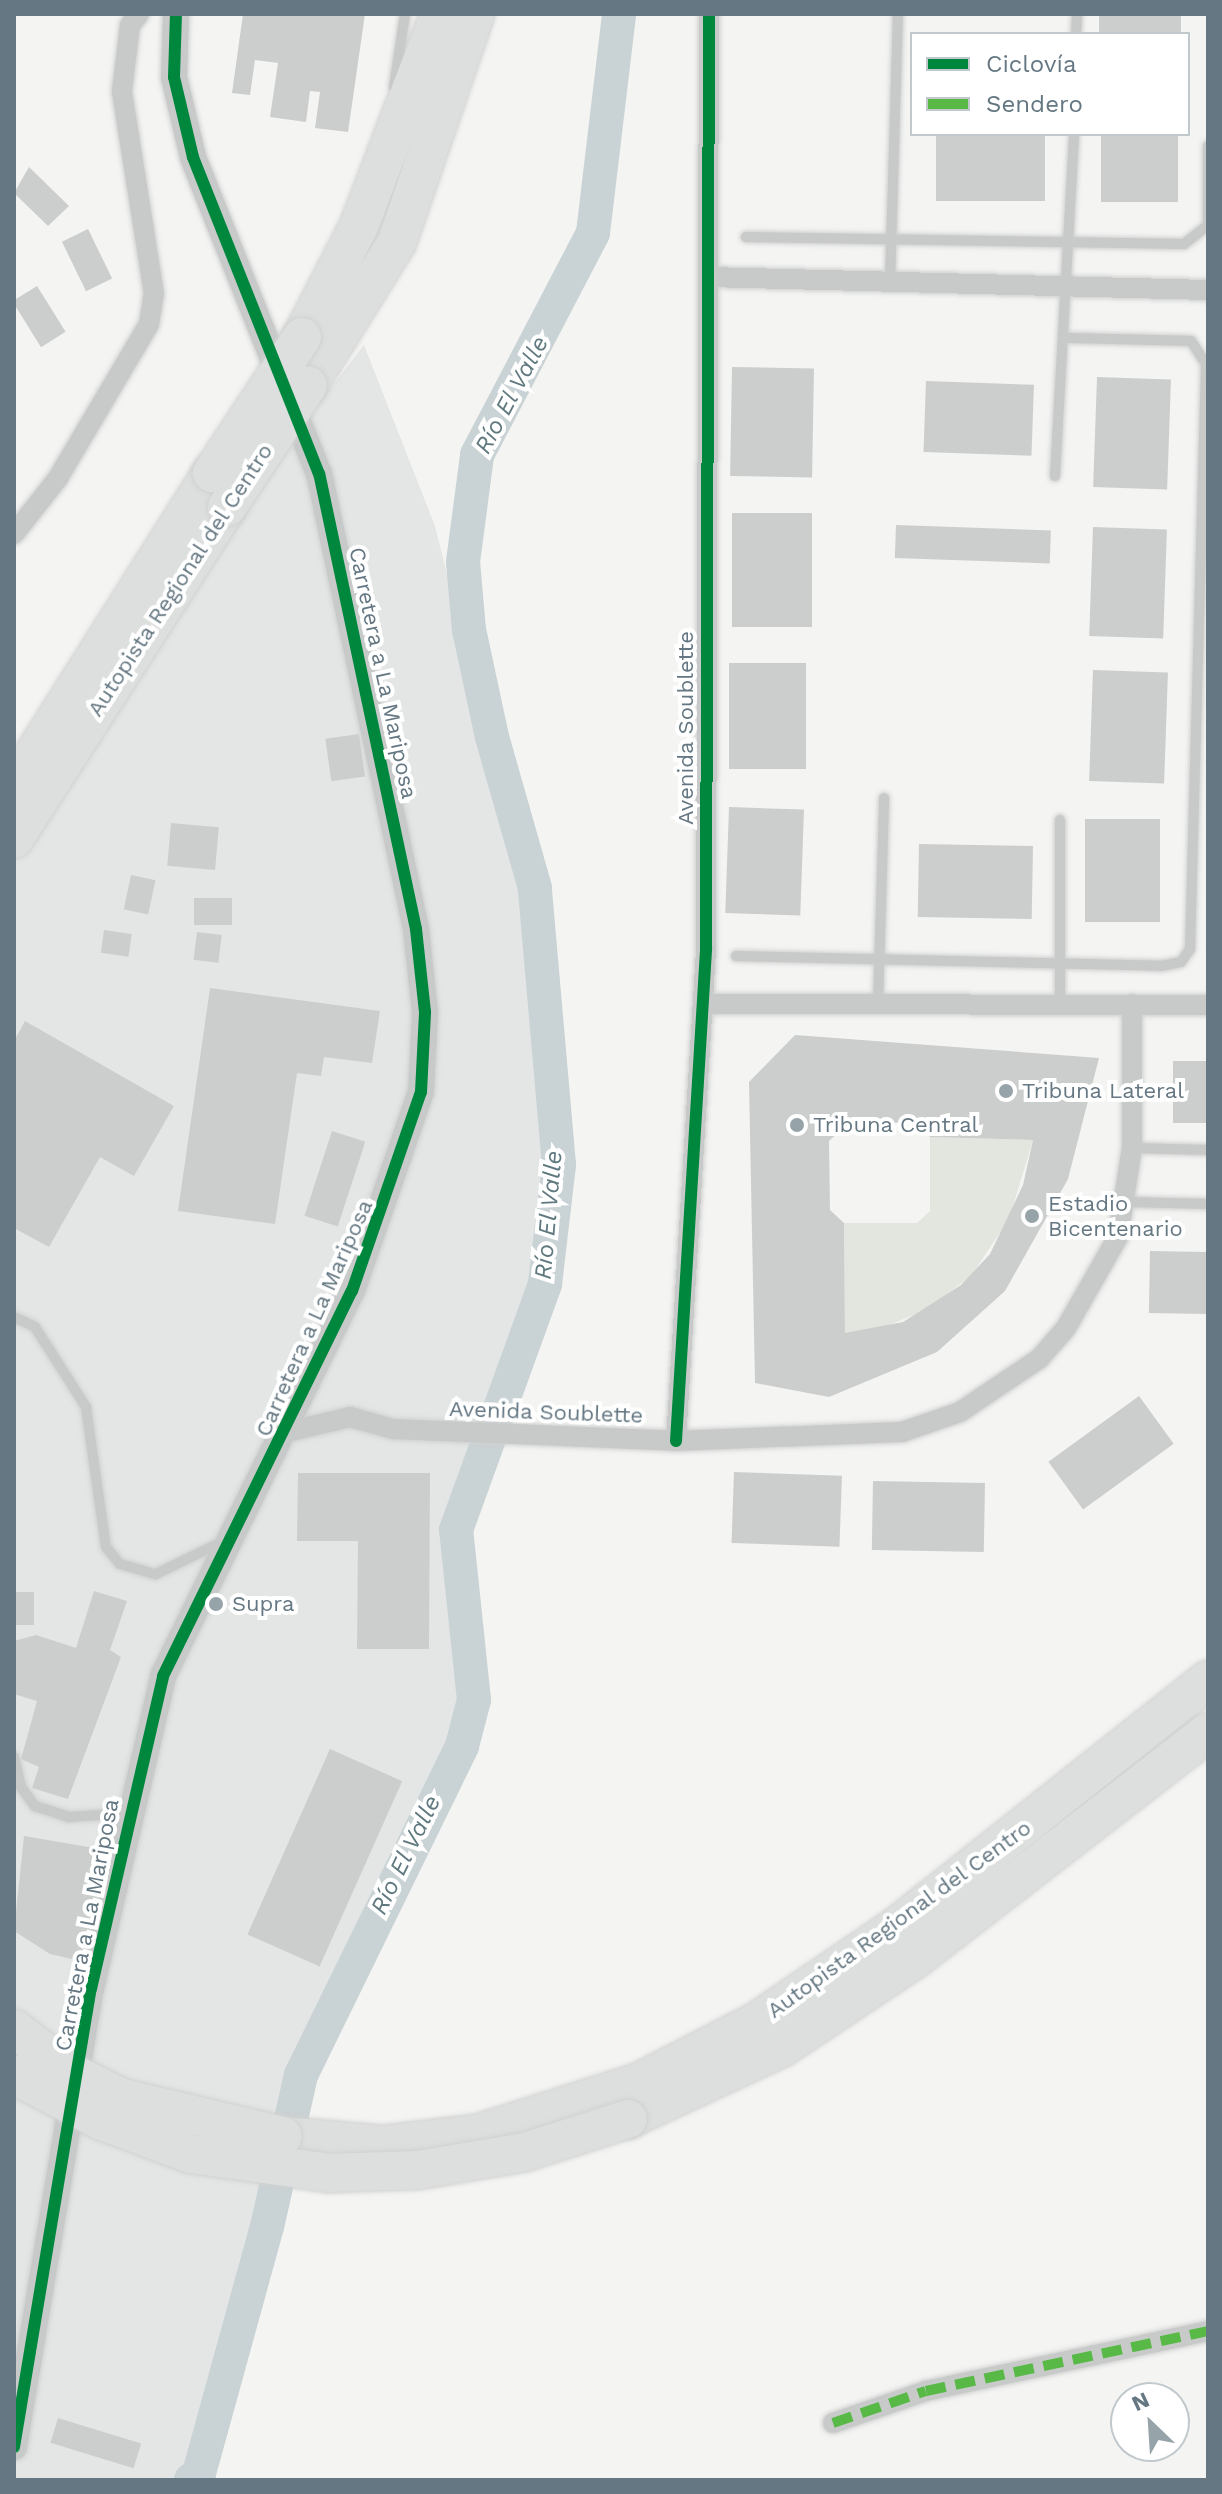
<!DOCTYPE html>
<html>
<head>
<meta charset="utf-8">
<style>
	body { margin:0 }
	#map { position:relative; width:1222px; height:2494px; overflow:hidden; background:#f4f4f2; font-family:"Work Sans",sans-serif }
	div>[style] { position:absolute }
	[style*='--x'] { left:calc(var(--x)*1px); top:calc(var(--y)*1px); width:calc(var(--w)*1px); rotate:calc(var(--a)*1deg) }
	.built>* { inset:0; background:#e4e5e5 }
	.green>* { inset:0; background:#e3e6df }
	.river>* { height:34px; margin:-17px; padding:0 17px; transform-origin:17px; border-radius:17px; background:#c9d2d4 }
	.building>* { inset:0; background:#cccecd; transform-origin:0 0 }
	.roads { filter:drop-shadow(0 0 2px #d0d1d1) drop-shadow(0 0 2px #d0d1d1) }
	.service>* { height:10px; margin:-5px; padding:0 5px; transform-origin:5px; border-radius:5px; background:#c8caca }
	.minor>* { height:20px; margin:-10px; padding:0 10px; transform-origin:10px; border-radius:10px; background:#c8caca }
	.tertiary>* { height:26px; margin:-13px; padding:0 13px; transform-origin:13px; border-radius:13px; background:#c8caca }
	.motorway>* { height:38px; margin:-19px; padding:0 19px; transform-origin:19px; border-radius:19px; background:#dddede }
	.bridges { filter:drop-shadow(0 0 2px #d0d1d1) drop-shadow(0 0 2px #d0d1d1) }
	.motorway-bridge>* { height:38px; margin:-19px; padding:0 19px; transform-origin:19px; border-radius:19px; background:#dddede }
	.quiet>* { height:10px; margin-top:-5px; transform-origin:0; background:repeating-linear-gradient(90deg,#58b947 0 20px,transparent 0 30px) }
	.cycleway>* { height:12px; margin:-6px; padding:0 6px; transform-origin:6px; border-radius:6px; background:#00873e }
	.dots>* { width:22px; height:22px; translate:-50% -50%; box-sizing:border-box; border:4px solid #fff; border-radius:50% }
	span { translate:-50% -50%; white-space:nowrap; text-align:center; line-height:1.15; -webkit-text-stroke:8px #fff; paint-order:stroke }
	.street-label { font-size:22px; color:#647782 }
	.poi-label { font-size:22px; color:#647782 }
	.left { translate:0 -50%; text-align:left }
	.water-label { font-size:24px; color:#60797f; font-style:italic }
	.frame { position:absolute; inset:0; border:16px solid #647782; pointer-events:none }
	.legend { position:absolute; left:910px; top:32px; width:280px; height:104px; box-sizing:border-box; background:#fff; border:2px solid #c1c9cd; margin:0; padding:10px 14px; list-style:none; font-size:24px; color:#647782 }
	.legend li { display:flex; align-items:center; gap:16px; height:40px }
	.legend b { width:40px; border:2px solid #c1c9cd }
	.north { position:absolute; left:1110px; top:2382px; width:80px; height:80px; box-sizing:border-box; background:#fff; border:2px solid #c1c9cd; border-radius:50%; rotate:335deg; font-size:22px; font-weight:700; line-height:32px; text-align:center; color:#647782 }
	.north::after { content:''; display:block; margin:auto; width:28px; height:36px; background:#96a3a9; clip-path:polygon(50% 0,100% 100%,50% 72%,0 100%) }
</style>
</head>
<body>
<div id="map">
	<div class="built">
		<i style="clip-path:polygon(364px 345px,435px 526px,474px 683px,527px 842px,562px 1089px,557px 1189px,543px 1257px,460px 1535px,481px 1684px,304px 2073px,184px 2480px,14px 2480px,14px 855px,264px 474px)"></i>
	</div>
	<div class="green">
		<i style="clip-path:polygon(930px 1137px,1033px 1140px,1009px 1219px,971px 1276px,926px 1310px,872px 1332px,845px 1333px,844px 1223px,917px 1223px,930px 1211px)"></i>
	</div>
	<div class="river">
		<i style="--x:191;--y:2480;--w:8;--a:-23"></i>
		<i style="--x:198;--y:2477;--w:259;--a:-74.6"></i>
		<i style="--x:267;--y:2227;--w:156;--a:-77.4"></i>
		<i style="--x:301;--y:2075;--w:366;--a:-63.9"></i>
		<i style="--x:462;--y:1746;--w:48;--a:-75.4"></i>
		<i style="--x:474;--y:1700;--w:171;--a:-96"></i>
		<i style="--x:456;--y:1530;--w:262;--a:-70.1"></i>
		<i style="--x:545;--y:1284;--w:120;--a:-83.3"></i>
		<i style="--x:559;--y:1165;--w:278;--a:-95"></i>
		<i style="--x:535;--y:888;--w:157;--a:-105.9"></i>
		<i style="--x:492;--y:737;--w:109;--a:-102.1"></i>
		<i style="--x:469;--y:630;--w:68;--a:-95"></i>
		<i style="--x:463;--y:562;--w:108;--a:-82.5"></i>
		<i style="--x:477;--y:455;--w:250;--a:-62.4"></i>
		<i style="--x:593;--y:233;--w:221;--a:-83.2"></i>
	</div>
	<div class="building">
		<i style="clip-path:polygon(243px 14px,365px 14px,348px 132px,315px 128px,320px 92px,310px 91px,306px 122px,270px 117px,278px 63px,255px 60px,250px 95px,232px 93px)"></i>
		<i style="left:1099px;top:14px;width:82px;height:20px"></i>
		<i style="left:936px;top:134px;width:109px;height:67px"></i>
		<i style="left:1101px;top:134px;width:77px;height:68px"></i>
		<i style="clip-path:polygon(29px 167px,69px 206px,48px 226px,14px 193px)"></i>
		<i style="left:88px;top:229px;width:55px;height:29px;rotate:64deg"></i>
		<i style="left:37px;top:286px;width:54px;height:29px;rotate:58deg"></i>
		<i style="left:732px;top:367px;width:82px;height:109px;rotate:1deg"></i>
		<i style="left:1097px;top:377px;width:74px;height:110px;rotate:2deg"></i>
		<i style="left:926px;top:381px;width:108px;height:71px;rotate:2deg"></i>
		<i style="left:732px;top:513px;width:80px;height:114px"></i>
		<i style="left:896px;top:525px;width:155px;height:33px;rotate:2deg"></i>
		<i style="left:1093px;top:527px;width:74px;height:109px;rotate:2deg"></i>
		<i style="left:729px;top:663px;width:77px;height:106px"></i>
		<i style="left:1093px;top:670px;width:75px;height:111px;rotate:2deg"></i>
		<i style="left:359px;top:734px;width:43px;height:34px;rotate:82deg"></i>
		<i style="left:729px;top:807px;width:75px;height:106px;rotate:2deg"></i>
		<i style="left:1085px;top:819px;width:75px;height:103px"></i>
		<i style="left:171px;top:823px;width:48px;height:43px;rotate:5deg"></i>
		<i style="left:919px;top:844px;width:114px;height:73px;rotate:1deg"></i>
		<i style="left:131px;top:875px;width:25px;height:35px;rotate:12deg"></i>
		<i style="left:232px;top:898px;width:27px;height:38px;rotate:90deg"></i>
		<i style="left:104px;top:930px;width:28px;height:23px;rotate:8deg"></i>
		<i style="left:197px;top:932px;width:25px;height:28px;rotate:7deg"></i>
		<i style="clip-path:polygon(210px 988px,380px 1011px,372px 1063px,324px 1057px,321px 1076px,297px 1073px,275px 1224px,178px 1211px)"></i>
		<i style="clip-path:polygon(25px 1021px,174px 1106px,134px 1176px,100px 1157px,49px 1247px,14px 1228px,14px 1041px)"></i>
		<i style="clip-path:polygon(evenodd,795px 1035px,1099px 1058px,1068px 1179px,1005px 1291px,937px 1352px,829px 1397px,755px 1383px,749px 1082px,795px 1035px,918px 1122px,930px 1137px,1033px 1140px,1023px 1185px,990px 1254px,961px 1285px,903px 1322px,845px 1333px,844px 1223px,830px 1210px,829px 1141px,847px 1124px,918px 1122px)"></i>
		<i style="left:1173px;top:1061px;width:35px;height:62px"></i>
		<i style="left:332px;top:1131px;width:35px;height:89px;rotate:18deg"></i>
		<i style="left:1150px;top:1251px;width:58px;height:62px;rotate:1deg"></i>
		<i style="left:1139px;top:1396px;width:59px;height:112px;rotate:54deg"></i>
		<i style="left:734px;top:1472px;width:108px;height:71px;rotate:2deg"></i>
		<i style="clip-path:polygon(298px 1473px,430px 1473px,429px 1649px,357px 1649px,358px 1541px,297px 1541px)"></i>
		<i style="left:873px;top:1481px;width:112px;height:69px;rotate:1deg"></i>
		<i style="clip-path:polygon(94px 1591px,127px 1601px,110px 1650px,121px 1657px,68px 1799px,32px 1788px,39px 1767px,21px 1759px,37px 1701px,14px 1694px,14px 1641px,36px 1635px,76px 1648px)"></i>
		<i style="left:14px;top:1592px;width:20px;height:33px"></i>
		<i style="left:330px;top:1749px;width:79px;height:203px;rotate:24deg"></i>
		<i style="clip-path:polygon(24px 1836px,106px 1850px,85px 1962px,50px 1954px,14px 1931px)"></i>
		<i style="left:58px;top:2418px;width:87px;height:26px;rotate:17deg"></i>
	</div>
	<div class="roads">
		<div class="service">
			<i style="--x:1076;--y:34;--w:20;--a:-87"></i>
			<i style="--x:394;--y:87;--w:74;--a:-81.4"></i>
			<i style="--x:746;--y:237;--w:438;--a:0.9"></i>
			<i style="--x:1184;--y:244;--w:31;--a:-38"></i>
			<i style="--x:1208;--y:225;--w:79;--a:-90"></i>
			<i style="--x:890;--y:282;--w:268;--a:-88.3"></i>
			<i style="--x:1055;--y:476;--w:343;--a:-86.8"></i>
			<i style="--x:736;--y:956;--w:425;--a:1.3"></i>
			<i style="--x:1161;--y:966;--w:20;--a:-11"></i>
			<i style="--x:1181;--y:962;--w:16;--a:-55"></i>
			<i style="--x:1190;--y:949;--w:585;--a:-88.43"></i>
			<i style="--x:1206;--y:364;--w:27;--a:-123"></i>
			<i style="--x:1191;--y:341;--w:127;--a:-178.6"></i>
			<i style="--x:1060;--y:1004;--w:184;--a:-90"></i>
			<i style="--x:878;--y:1005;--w:207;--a:-88.3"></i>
			<i style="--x:1132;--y:1148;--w:76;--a:1.5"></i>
			<i style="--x:1127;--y:1202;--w:81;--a:1.4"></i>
			<i style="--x:14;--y:1317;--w:23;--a:25"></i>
			<i style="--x:35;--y:1327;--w:95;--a:57.5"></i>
			<i style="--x:86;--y:1407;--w:141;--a:81.9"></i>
			<i style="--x:106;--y:1547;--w:22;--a:51"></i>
			<i style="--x:120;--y:1564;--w:37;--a:16"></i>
			<i style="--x:156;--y:1574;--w:73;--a:-25.9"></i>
			<i style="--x:14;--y:1757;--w:31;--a:77"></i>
			<i style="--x:21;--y:1787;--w:24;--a:54"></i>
			<i style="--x:35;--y:1806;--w:36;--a:18"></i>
			<i style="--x:69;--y:1817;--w:61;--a:-3.8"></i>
		</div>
		<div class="minor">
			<i style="--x:708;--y:277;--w:500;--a:1.49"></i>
			<i style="--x:14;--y:534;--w:71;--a:-51.8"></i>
			<i style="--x:58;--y:478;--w:179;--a:-59.4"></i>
			<i style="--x:149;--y:324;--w:30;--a:-81"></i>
			<i style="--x:154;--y:294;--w:206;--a:-99"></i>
			<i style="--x:122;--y:91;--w:66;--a:-83.1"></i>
			<i style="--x:130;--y:25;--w:14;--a:-51"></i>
			<i style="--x:704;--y:1004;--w:504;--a:0.11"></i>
			<i style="--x:287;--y:1432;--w:65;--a:-13.4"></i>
			<i style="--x:350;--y:1417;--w:45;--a:15.6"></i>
			<i style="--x:393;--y:1429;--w:283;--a:2.4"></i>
			<i style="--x:676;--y:1441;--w:226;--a:-2.3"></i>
			<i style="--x:902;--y:1432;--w:61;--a:-19"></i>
			<i style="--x:960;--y:1412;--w:95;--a:-33.9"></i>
			<i style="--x:1039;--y:1359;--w:41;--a:-48.9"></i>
			<i style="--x:1066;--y:1328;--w:105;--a:-60.3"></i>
			<i style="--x:1118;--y:1237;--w:90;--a:-81.1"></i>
			<i style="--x:1132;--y:1148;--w:144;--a:-90"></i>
			<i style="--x:676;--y:1441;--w:494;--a:-86.5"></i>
			<i style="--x:706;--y:948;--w:934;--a:-89.82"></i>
			<i style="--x:833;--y:2423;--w:98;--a:-19"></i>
			<i style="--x:926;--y:2391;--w:288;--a:-12"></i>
		</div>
		<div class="tertiary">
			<i style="--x:14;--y:2447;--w:464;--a:-80.5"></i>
			<i style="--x:91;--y:1989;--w:321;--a:-77"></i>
			<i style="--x:163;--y:1676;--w:429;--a:-63.9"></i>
			<i style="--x:352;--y:1291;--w:211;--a:-70.9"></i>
			<i style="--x:421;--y:1092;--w:80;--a:-87.1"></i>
			<i style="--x:425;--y:1012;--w:83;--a:-96.2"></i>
			<i style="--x:416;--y:929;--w:465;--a:-102"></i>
			<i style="--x:319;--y:474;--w:341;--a:-111.7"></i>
			<i style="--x:193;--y:157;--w:82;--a:-103.4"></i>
			<i style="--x:174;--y:77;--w:63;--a:-88.2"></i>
		</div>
		<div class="motorway">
			<i style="--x:302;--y:337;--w:125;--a:-62.8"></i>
			<i style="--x:359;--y:226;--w:227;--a:-69.1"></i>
			<i style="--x:308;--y:385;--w:168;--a:-58.1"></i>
			<i style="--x:397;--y:242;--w:241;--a:-71.1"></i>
			<i style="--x:14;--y:786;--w:370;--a:-57.7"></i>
			<i style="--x:14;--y:839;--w:394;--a:-57.3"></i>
			<i style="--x:628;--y:2119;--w:169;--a:-24.9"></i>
			<i style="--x:781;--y:2048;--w:162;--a:-33.7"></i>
			<i style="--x:916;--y:1958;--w:369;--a:-37.7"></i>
			<i style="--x:283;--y:2136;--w:99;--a:5.2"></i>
			<i style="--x:382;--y:2145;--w:96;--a:-6.6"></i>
			<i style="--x:477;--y:2134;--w:171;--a:-17.7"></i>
			<i style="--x:640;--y:2082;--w:133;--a:-27.3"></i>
			<i style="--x:758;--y:2021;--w:166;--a:-34.2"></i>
			<i style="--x:895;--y:1928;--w:399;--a:-38.4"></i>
		</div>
	</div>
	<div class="bridges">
		<div class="motorway-bridge">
			<i style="--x:212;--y:473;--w:163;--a:-56.5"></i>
			<i style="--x:227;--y:507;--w:146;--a:-56.4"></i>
			<i style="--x:14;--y:2029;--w:73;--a:37.2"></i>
			<i style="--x:72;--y:2073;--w:56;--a:26.6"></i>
			<i style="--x:122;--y:2098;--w:165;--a:13.3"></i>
			<i style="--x:14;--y:2075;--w:99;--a:27.6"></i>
			<i style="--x:102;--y:2121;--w:95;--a:20.3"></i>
			<i style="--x:191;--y:2154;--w:139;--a:7.8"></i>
			<i style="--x:329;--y:2173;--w:89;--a:-1.9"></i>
			<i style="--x:418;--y:2170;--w:109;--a:-9.5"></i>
			<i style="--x:525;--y:2152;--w:108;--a:-17.8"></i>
		</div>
	</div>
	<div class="quiet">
		<i style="--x:833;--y:2423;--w:98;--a:-19"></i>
		<i style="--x:926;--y:2391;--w:288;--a:-12"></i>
	</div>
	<div class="cycleway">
		<i style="--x:676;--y:1441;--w:494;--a:-86.5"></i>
		<i style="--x:706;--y:948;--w:934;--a:-89.82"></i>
		<i style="--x:14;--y:2447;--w:464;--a:-80.5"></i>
		<i style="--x:91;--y:1989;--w:321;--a:-77"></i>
		<i style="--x:163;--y:1676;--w:429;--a:-63.9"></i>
		<i style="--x:352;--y:1291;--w:211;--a:-70.9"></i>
		<i style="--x:421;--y:1092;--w:80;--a:-87.1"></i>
		<i style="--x:425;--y:1012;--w:83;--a:-96.2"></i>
		<i style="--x:416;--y:929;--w:465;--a:-102"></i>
		<i style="--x:319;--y:474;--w:341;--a:-111.7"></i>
		<i style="--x:193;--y:157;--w:82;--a:-103.4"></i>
		<i style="--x:174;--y:77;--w:63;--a:-88.2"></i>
	</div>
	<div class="dots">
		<i style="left:1006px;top:1091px;background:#96a3a9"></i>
		<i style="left:797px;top:1125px;background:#96a3a9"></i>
		<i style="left:1032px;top:1216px;background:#96a3a9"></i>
		<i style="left:216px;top:1604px;background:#96a3a9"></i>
	</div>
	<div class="street-label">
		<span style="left:180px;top:580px;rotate:-57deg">Autopista Regional del Centro</span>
		<span style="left:383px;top:673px;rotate:78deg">Carretera a La Mariposa</span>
		<span style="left:686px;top:728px;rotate:-90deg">Avenida Soublette</span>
		<span style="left:314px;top:1318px;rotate:-66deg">Carretera a La Mariposa</span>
		<span style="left:546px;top:1412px;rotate:2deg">Avenida Soublette</span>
		<span style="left:899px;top:1919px;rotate:-36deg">Autopista Regional del Centro</span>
		<span style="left:87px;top:1925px;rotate:-79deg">Carretera a La Mariposa</span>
	</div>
	<div class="poi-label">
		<span class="left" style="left:1022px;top:1091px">Tribuna Lateral</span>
		<span class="left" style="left:813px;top:1125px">Tribuna Central</span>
		<span class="left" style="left:1048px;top:1216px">Estadio<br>Bicentenario</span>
		<span class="left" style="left:232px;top:1604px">Supra</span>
	</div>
	<div class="water-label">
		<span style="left:512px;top:395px;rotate:-62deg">Río El Valle</span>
		<span style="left:549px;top:1215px;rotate:-85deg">Río El Valle</span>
		<span style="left:406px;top:1855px;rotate:-64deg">Río El Valle</span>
	</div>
	<div class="frame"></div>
	<ul class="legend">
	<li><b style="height:10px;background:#00873e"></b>Ciclovía</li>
	<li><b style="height:10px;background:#58b947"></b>Sendero</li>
	</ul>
	<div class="north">N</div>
</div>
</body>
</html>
